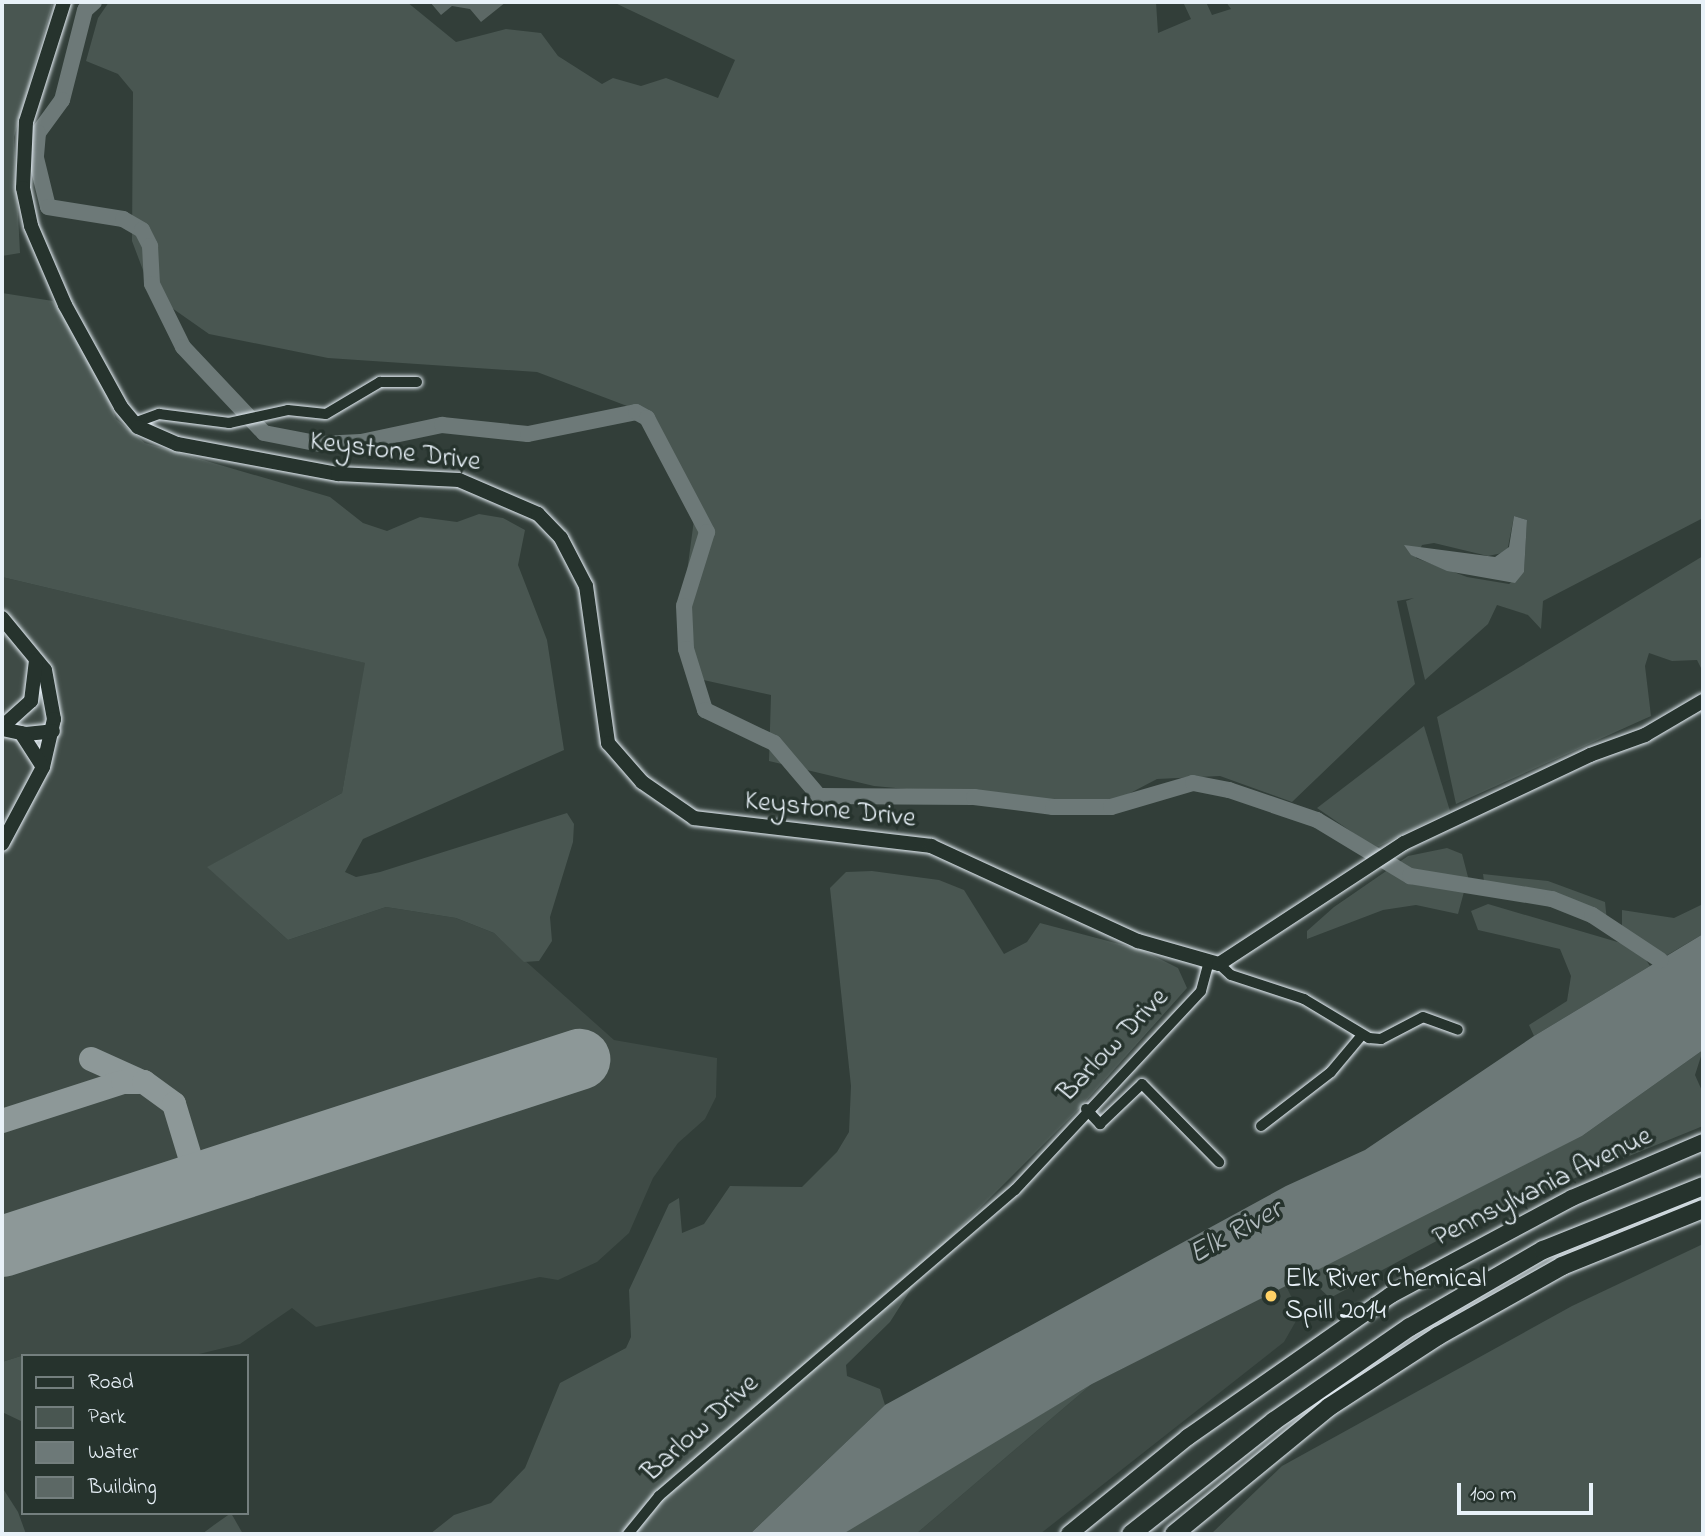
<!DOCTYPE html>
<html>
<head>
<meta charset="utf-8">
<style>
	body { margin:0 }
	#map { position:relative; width:1705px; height:1536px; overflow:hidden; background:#323e39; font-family:"Indie Flower",sans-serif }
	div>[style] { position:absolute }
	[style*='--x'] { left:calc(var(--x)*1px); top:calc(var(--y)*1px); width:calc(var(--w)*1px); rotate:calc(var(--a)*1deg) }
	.built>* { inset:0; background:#3f4b46 }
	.green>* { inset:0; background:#495651 }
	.water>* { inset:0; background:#6d7978 }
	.river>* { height:16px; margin:-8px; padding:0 8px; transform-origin:8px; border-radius:8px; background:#6d7978 }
	.taxiway>* { height:24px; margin:-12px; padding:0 12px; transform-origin:12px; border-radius:12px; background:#8d9898 }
	.runway>* { height:61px; margin:-30.5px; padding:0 30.5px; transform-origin:30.5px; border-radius:30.5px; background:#8d9898 }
	.building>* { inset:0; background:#5c6865 }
	.roads { filter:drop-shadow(0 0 2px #e8f1f8) drop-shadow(0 0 2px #e8f1f8) }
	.street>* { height:10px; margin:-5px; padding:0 5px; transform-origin:5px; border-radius:5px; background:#26332d }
	.secondary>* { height:14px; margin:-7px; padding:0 7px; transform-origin:7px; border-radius:7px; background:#26332d }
	.primary>* { height:16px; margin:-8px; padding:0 8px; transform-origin:8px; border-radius:8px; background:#26332d }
	.highway>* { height:18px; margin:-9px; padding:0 9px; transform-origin:9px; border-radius:9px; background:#26332d }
	.dots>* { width:19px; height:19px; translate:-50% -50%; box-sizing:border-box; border:4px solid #26332d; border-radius:50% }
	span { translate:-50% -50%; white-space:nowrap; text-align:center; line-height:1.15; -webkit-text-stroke:7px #26332d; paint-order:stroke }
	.street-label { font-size:28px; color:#e8f1f8 }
	.poi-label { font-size:28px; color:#e8f1f8 }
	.left { translate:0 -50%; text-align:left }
	.water-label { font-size:30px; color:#b1bbbe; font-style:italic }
	.frame { position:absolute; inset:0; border:4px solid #e8f1f8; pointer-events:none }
	.legend { position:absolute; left:21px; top:1354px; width:228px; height:161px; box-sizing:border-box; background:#26332d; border:2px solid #747f7e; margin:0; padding:9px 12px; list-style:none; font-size:21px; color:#e8f1f8 }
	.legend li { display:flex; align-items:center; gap:14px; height:35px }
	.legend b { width:35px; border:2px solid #747f7e }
	.scale { position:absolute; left:1457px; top:1483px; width:136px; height:32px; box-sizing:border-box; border:4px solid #e8f1f8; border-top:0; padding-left:9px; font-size:21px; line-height:24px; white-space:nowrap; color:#e8f1f8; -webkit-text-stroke:5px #26332d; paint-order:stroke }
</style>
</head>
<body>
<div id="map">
	<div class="built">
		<i style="clip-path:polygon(2px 577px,366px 663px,342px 793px,208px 867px,288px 940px,386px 907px,456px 918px,494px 933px,614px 1040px,717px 1058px,716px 1097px,705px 1119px,678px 1143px,653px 1178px,629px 1233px,597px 1262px,558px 1280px,540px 1277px,316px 1327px,292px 1308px,240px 1344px,191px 1356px,24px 1355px,2px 1362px)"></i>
		<i style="clip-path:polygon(1285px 1284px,1300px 1314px,1284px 1342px,1040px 1534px,916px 1534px,1092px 1384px)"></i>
	</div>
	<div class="green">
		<i style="clip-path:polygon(2px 2px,53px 2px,14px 137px,20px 253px,2px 256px)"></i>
		<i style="clip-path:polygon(evenodd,109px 2px,407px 2px,456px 42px,506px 29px,541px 33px,558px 56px,602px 84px,613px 78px,641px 86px,666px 78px,718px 98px,735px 60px,613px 2px,1156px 2px,1158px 33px,1191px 19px,1183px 2px,1206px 2px,1212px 15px,1231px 9px,1226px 2px,1703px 2px,1703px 518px,1543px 601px,1541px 629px,1528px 615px,1497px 605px,1488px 624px,1425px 680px,1406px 601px,1414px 598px,1397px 601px,1415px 684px,1292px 802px,1220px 776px,1157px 779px,1117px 800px,1068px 804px,874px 786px,769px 761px,771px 695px,699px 679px,680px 624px,696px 505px,678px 464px,643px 412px,537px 372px,328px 358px,209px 334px,152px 294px,132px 241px,133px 92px,118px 74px,86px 61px,98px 18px,109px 2px,1514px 516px,1527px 520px,1524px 572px,1509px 584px,1467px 577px,1416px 558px,1422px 545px,1434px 543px,1488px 556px,1507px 552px,1514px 516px)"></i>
		<i style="clip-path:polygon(2px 293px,53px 301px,96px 367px,116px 419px,145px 443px,330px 497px,363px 523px,387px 531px,420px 517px,457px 522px,479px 514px,503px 518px,525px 530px,518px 565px,547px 640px,564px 750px,363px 839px,345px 872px,356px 877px,380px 872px,567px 813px,574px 824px,573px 842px,550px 917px,552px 941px,539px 961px,524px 962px,494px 933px,456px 918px,386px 907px,288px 940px,207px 867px,342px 793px,365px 663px,2px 577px)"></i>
		<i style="clip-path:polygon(1703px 556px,1703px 672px,1697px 660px,1672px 661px,1649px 653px,1645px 666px,1651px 716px,1456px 804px,1437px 717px)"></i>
		<i style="clip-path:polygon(1424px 726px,1450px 811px,1375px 848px,1317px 808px)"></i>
		<i style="clip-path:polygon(1447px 848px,1462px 854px,1468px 877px,1458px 914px,1416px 905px,1383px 910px,1307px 939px,1307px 931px,1334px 907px,1408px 856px)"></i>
		<i style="clip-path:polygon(872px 871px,939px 880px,964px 890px,1004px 954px,1027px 942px,1040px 923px,1142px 950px,1178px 968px,1187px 988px,1077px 1111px,932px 1256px,890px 1322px,846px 1365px,847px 1376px,880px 1389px,885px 1405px,750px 1534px,430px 1534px,454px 1515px,491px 1503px,525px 1468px,560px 1383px,626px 1348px,631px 1337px,629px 1290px,669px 1204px,679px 1198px,682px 1233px,704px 1224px,730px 1186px,802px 1187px,837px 1152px,849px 1132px,851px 1086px,830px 888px,846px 872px)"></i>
		<i style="clip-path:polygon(1483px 874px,1548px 881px,1605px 902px,1607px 921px,1565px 899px,1485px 889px)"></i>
		<i style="clip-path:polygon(1488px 904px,1638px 948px,1650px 966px,1534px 1036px,1529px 1025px,1567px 1001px,1571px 976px,1560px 949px,1478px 930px,1471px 911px)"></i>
		<i style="clip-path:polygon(1703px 904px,1703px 934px,1664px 957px,1622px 929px,1622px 910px,1674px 918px)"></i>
		<i style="clip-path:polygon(1703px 1050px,1695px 1075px,1703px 1093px,1703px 1126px,1489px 1213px,1330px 1298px,1315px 1284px,1318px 1266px,1582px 1136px)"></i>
		<i style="clip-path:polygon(1703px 1244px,1703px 1534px,1211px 1534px,1282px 1466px,1572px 1306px)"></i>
		<i style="clip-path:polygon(24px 1355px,23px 1356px,23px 1422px,2px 1412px,2px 1362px)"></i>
		<i style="clip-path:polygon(1092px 1384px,916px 1534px,843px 1534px,854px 1525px)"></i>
		<i style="clip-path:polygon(2px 1487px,18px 1512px,26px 1534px,2px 1534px)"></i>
		<i style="clip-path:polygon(231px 1513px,243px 1534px,202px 1534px,214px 1525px)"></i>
	</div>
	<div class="water">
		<i style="clip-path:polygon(1514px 516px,1527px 520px,1524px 572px,1515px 583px,1447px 571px,1411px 555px,1404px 545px,1495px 557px,1509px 547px)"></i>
		<i style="clip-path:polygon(1703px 934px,1703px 1050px,1582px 1136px,1092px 1384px,843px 1534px,750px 1534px,885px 1405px,1286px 1186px,1365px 1150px,1534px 1036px)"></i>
	</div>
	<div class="river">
		<i style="--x:94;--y:2;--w:12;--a:138"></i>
		<i style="--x:85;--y:10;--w:93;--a:104.3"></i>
		<i style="--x:62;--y:100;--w:41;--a:126"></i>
		<i style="--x:38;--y:133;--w:25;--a:95"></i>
		<i style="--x:36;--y:158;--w:50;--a:76.2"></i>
		<i style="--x:48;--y:207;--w:76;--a:9.1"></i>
		<i style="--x:123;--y:219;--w:22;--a:30"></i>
		<i style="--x:142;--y:230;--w:18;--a:63"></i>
		<i style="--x:150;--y:246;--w:38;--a:87"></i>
		<i style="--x:152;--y:284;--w:70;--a:63.8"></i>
		<i style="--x:183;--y:347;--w:118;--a:46.7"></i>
		<i style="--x:264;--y:433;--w:57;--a:11.1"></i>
		<i style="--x:320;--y:444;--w:41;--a:-2.8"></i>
		<i style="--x:361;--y:442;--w:83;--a:-11.9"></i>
		<i style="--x:442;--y:425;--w:86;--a:6"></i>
		<i style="--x:528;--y:434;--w:110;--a:-11.5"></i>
		<i style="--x:636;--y:412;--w:13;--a:29"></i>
		<i style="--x:647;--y:418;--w:129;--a:62.2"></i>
		<i style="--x:707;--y:532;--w:77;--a:107.3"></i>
		<i style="--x:684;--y:606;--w:43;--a:87.3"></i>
		<i style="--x:686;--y:649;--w:64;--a:72.7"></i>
		<i style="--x:705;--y:710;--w:76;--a:25.6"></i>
		<i style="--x:774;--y:743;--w:70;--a:49.7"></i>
		<i style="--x:819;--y:796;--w:155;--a:0.4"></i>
		<i style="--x:974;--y:797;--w:80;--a:7.2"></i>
		<i style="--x:1053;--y:807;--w:58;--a:0"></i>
		<i style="--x:1111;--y:807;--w:85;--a:-16.3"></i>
		<i style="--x:1193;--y:783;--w:37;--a:11"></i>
		<i style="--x:1229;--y:790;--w:93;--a:18.8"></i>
		<i style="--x:1317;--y:820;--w:109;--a:31.1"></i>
		<i style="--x:1410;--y:876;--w:144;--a:9.2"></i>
		<i style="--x:1552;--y:899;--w:43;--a:21.8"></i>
		<i style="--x:1592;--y:915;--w:82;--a:33.5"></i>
	</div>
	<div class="taxiway">
		<i style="--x:91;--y:1059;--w:54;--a:24.2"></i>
		<i style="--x:2;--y:1121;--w:127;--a:-17.9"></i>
		<i style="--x:123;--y:1082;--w:21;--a:0"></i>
		<i style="--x:144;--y:1082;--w:37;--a:36"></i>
		<i style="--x:174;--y:1104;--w:83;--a:73.1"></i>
	</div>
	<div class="runway">
		<i style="--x:2;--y:1246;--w:607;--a:-17.96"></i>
	</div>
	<div class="building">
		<i style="clip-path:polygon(430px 2px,506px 2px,481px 22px,470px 9px,452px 6px,441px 15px)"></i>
	</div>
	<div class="roads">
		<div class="street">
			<i style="--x:134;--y:423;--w:27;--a:-20"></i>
			<i style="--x:159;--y:414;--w:71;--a:7.3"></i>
			<i style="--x:229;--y:423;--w:60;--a:-12.4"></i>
			<i style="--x:288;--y:410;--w:38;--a:6"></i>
			<i style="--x:326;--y:414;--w:63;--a:-30.7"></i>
			<i style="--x:380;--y:382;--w:37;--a:0"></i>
			<i style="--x:1219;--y:964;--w:16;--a:43"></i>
			<i style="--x:1231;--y:975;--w:77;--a:18.2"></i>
			<i style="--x:1304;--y:999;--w:76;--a:31"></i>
			<i style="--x:1369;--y:1038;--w:12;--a:5"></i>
			<i style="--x:1381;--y:1039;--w:47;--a:-27.6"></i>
			<i style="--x:1423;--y:1017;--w:37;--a:20"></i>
			<i style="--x:1086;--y:1109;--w:21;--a:47"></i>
			<i style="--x:1100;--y:1124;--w:58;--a:-43.6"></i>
			<i style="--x:1142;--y:1084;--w:110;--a:45.4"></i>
			<i style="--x:1261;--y:1126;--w:88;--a:-37.6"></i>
			<i style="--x:1331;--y:1072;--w:48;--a:-50"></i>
			<i style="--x:628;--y:1534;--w:49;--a:-50.8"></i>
			<i style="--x:659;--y:1496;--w:469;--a:-40.7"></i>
			<i style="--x:1015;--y:1190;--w:272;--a:-46.9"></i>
			<i style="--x:1201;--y:991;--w:28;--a:-75"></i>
		</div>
		<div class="secondary">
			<i style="--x:64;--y:2;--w:126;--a:107.6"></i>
			<i style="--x:26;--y:122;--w:66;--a:92.6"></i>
			<i style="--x:23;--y:188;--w:39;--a:78"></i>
			<i style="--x:31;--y:226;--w:86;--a:66.7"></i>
			<i style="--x:65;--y:305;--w:116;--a:61.2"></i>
			<i style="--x:121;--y:407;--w:26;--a:50"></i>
			<i style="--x:138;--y:427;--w:43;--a:23.6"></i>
			<i style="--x:177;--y:444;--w:164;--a:10.6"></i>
			<i style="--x:338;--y:474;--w:121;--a:2.8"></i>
			<i style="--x:459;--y:480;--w:86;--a:23.3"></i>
			<i style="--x:538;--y:514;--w:33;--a:46"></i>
			<i style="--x:561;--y:538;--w:54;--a:62.5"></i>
			<i style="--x:586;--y:586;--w:159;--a:82"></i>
			<i style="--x:608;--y:743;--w:52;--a:48.9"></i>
			<i style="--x:642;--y:782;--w:63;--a:34.7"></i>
			<i style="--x:694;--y:818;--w:239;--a:6.7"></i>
			<i style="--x:931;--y:846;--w:228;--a:24.7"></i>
			<i style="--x:1138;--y:941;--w:84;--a:15.9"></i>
			<i style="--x:1219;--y:964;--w:221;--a:-33.2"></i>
			<i style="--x:1404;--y:843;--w:206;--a:-25.3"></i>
			<i style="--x:1590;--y:755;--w:59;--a:-20"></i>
			<i style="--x:1645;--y:735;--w:67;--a:-30.4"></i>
			<i style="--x:2;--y:618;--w:67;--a:50.4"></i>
			<i style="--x:45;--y:670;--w:50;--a:79.6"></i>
			<i style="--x:54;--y:719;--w:49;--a:102.9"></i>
			<i style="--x:43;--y:767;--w:87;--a:118"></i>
			<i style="--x:2;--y:727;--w:39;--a:-42"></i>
			<i style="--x:31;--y:701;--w:41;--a:-83"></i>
			<i style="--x:2;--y:729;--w:25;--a:12"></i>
			<i style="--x:26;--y:734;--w:27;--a:-6"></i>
			<i style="--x:21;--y:733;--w:40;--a:57.1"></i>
		</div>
		<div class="primary">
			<i style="--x:1069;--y:1534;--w:154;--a:-39.2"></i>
			<i style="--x:1188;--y:1437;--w:248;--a:-35"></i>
			<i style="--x:1391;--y:1295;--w:205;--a:-28.2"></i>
			<i style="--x:1572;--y:1198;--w:142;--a:-23.1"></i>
		</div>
		<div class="highway">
			<i style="--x:1131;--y:1534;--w:182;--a:-38.3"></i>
			<i style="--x:1274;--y:1421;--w:165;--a:-34.7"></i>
			<i style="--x:1410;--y:1327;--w:154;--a:-30.1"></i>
			<i style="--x:1543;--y:1250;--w:172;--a:-21.8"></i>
			<i style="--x:1174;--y:1534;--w:200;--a:-39.3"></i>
			<i style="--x:1329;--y:1407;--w:130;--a:-33.1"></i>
			<i style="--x:1438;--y:1336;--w:142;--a:-29.4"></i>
			<i style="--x:1562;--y:1266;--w:152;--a:-22"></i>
		</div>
	</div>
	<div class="dots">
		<i style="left:1271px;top:1296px;background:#ffd166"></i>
	</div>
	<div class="street-label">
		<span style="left:395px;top:453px;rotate:7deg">Keystone Drive</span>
		<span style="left:830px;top:811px;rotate:6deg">Keystone Drive</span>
		<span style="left:1114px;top:1046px;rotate:-46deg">Barlow Drive</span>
		<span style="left:1543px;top:1188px;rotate:-26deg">Pennsylvania Avenue</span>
		<span style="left:701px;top:1429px;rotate:-42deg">Barlow Drive</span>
	</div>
	<div class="poi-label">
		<span class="left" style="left:1285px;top:1296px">Elk River Chemical<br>Spill 2014</span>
	</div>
	<div class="water-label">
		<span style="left:1236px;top:1233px;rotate:-29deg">Elk River</span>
	</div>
	<div class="frame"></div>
	<ul class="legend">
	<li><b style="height:9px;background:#26332d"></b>Road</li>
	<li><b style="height:19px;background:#495651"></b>Park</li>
	<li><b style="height:19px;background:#6d7978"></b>Water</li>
	<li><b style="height:19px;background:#5c6865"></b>Building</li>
	</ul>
	<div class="scale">100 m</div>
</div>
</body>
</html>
